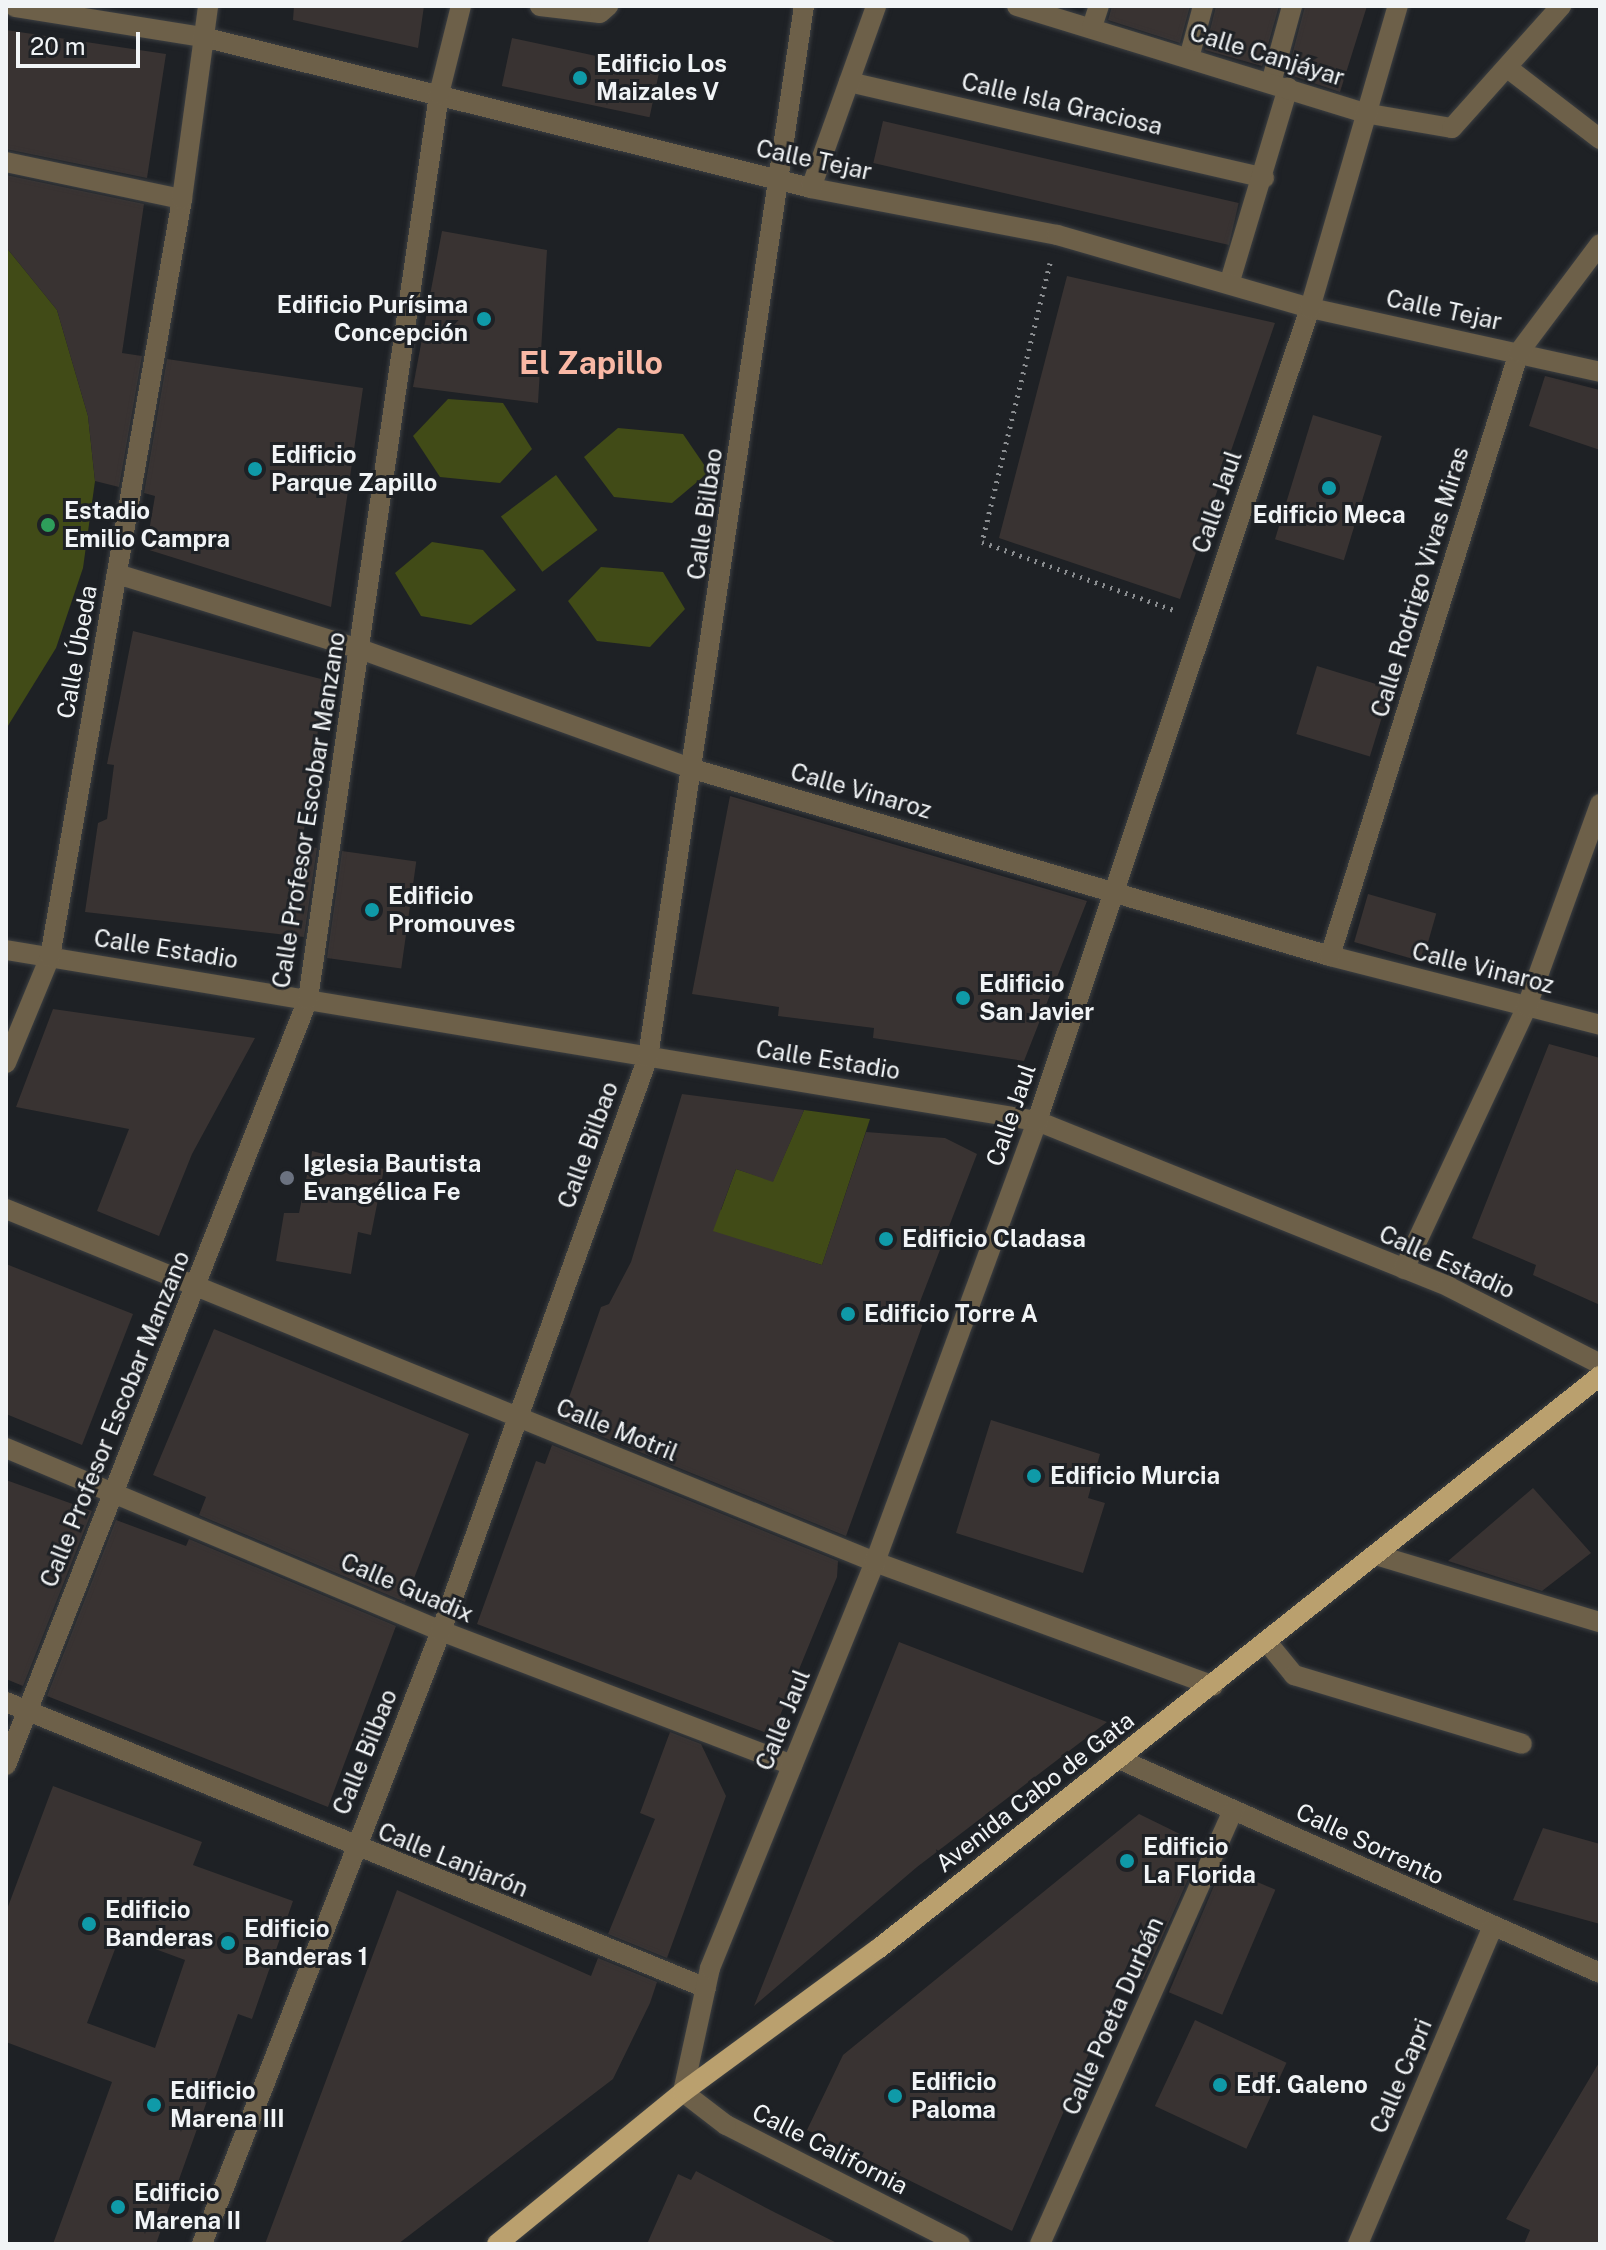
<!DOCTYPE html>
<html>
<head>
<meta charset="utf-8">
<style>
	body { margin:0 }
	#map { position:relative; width:1606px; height:2250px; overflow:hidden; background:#1e2125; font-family:"Public Sans",sans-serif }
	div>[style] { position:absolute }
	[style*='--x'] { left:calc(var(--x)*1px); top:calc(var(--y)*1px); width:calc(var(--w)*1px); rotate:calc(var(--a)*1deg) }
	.green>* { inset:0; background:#414b17; transform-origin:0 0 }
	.building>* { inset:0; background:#393332; transform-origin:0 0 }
	.path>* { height:5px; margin-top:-2.5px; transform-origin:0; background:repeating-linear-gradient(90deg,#8b8e91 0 2px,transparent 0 8px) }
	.roads { filter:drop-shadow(0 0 2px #3c3f42) drop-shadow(0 0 2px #3c3f42) }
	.pedestrian>* { height:20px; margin:-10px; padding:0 10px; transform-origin:10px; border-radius:10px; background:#6d6049 }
	.minor>* { height:20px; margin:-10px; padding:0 10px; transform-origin:10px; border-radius:10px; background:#6d6049 }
	.primary>* { height:20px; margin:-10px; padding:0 10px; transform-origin:10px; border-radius:10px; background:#baa06e }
	.dots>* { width:22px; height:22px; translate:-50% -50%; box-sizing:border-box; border:4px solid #1e2125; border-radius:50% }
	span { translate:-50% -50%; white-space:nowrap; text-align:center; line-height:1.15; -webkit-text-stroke:6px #1e2125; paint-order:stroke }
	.street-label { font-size:24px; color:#f1f4f6 }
	.poi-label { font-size:24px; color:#f1f4f6; font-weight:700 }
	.left { translate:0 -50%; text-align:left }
	.right { translate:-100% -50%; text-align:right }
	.district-label { font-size:32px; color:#f9b8a5; font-weight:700 }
	.frame { position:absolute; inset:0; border:8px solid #f1f4f6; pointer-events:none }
	.scale { position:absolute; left:16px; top:32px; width:124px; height:36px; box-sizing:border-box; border:4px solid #f1f4f6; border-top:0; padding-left:10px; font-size:24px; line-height:28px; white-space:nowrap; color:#f1f4f6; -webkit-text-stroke:6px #1e2125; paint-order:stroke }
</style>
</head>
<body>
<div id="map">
	<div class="green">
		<i style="clip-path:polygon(6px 247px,57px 310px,88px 416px,95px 481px,83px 568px,56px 648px,6px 729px)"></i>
		<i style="clip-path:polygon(448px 399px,503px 403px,532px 449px,500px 483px,440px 477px,413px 436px)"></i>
		<i style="clip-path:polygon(618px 428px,683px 434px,709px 472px,672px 503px,614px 497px,584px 457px)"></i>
		<i style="left:556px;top:475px;width:69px;height:69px;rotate:53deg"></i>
		<i style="clip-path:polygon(432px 542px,483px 550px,516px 590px,471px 625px,421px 616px,395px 573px)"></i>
		<i style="clip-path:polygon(601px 567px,663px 572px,685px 609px,650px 647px,597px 641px,568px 601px)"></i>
		<i style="clip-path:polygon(804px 1110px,870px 1119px,822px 1265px,689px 1225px,697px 1203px,721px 1210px,736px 1169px,773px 1181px)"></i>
	</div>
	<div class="building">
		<i style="clip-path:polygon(294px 6px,424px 6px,418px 48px,293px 20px)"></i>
		<i style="clip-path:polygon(1112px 6px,1190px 6px,1180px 43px,1108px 20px)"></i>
		<i style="clip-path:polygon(1216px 6px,1279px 6px,1262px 66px,1205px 50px)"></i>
		<i style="clip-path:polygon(1305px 6px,1367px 6px,1340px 92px,1287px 74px)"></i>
		<i style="clip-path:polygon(6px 30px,166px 54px,147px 178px,6px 149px)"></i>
		<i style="left:512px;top:38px;width:151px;height:49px;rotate:12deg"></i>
		<i style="left:883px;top:121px;width:365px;height:43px;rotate:13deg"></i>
		<i style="clip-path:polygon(6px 175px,144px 204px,122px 353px,142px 356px,119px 487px,95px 481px,88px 416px,57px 310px,6px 247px)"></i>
		<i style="clip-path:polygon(442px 231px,547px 250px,538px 403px,413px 387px)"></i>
		<i style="clip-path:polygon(1067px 276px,1275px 323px,1180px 599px,999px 538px)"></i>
		<i style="clip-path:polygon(167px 359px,363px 388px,331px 607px,146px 549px,155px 496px,144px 493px)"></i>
		<i style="clip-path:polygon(1545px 376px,1600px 390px,1600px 450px,1529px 426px)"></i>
		<i style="left:1313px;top:415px;width:72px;height:130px;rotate:17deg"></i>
		<i style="clip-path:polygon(133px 631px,325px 680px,302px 845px,317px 848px,304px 937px,85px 912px,98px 823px,107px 819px,114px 765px,107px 764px)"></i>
		<i style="left:1317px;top:666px;width:77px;height:71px;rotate:17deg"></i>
		<i style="clip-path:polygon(730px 796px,1087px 901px,1024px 1061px,873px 1038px,874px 1028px,778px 1016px,779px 1007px,692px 994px)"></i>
		<i style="left:342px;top:851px;width:75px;height:108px;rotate:8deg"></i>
		<i style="left:1368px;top:894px;width:71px;height:50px;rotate:16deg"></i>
		<i style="clip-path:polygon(53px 1009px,255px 1038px,192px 1154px,159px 1236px,97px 1211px,129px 1129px,16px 1107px)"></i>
		<i style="clip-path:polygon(1549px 1044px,1600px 1058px,1600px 1305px,1533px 1275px,1536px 1265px,1472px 1238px)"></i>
		<i style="clip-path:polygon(682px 1094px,804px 1110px,773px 1182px,736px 1169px,713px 1231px,822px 1265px,866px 1132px,945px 1138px,977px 1154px,916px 1312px,926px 1315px,846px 1536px,561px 1420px,601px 1307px,609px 1304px,631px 1262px)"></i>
		<i style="clip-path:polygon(312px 1151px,384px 1169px,371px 1235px,358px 1232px,351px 1274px,276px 1261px,284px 1213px,299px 1213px)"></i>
		<i style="clip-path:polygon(6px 1264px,133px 1314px,82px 1445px,6px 1414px)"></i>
		<i style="clip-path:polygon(214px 1329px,469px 1434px,405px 1602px,199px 1515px,206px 1497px,153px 1475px)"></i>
		<i style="clip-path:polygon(991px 1420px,1100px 1454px,1088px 1498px,1105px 1503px,1083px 1573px,956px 1533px)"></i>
		<i style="clip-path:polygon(552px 1445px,838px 1561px,837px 1577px,772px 1735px,477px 1624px,536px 1461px,545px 1464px)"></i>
		<i style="clip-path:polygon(6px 1480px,92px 1511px,23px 1686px,6px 1679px)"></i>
		<i style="clip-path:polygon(1533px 1488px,1591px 1553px,1542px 1591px,1448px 1561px)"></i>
		<i style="clip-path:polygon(116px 1520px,186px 1546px,189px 1539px,396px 1626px,328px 1807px,47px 1696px)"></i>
		<i style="clip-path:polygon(899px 1642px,1107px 1722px,917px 1867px,754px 2006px)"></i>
		<i style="clip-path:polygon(670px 1732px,701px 1744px,726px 1796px,667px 1958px,608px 1934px,655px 1819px,640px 1813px)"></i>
		<i style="clip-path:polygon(evenodd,53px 1786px,202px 1842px,193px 1865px,293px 1901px,252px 2019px,238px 2014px,156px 2244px,53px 2244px,112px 2082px,6px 2042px,6px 1912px,53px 1786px,120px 1936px,185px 1960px,155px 2048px,87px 2023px,120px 1936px)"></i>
		<i style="clip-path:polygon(1139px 1814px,1182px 1835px,1177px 1848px,1198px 1857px,1143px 1980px,1125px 1970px,1012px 2231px,807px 2130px,843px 2055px)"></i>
		<i style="clip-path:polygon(1543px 1828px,1600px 1844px,1600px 1924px,1513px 1900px)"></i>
		<i style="left:1222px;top:1867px;width:58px;height:136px;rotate:23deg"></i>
		<i style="clip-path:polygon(397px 1890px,591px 1976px,598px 1958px,657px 1982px,650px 2003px,613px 2079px,398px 2244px,265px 2244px)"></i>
		<i style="left:1195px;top:2020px;width:101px;height:95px;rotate:25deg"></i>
		<i style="clip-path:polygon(1600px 2061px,1600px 2244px,1524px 2244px,1530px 2230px,1506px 2219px)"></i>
		<i style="clip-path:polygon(696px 2171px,776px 2213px,839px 2244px,647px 2244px,678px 2174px,691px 2180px)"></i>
	</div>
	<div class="path">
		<i style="--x:1050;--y:263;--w:287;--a:103.7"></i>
		<i style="--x:982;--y:542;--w:207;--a:19.5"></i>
	</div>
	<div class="roads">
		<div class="pedestrian">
			<i style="--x:1189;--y:58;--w:54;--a:-74.9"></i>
			<i style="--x:1509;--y:69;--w:115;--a:37.6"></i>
			<i style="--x:849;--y:82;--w:426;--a:13"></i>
			<i style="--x:1271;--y:83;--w:80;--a:-74.7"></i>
			<i style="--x:1364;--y:113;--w:89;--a:9.7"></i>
			<i style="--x:1452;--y:128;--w:164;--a:-48.2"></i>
			<i style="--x:1230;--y:281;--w:202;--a:-73.3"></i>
		</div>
		<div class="minor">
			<i style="--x:540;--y:6;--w:60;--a:6.7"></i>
			<i style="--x:600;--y:13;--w:11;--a:-41"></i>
			<i style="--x:1017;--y:6;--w:363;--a:17.1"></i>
			<i style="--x:15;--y:7;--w:190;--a:9.1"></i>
			<i style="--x:203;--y:37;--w:626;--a:13.95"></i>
			<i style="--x:811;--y:188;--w:250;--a:10.8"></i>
			<i style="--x:1057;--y:235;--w:263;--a:16.1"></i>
			<i style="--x:1310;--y:308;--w:297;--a:12.4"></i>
			<i style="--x:1092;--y:27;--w:22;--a:-72"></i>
			<i style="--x:6;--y:162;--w:180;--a:11.9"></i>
			<i style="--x:811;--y:188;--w:193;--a:-70.3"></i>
			<i style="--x:117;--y:574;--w:254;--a:17.2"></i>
			<i style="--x:360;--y:649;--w:354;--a:19.8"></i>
			<i style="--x:693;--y:769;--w:664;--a:16.36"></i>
			<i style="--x:1330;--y:956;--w:279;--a:14.3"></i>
			<i style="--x:6;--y:950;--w:1045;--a:9.42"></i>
			<i style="--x:1037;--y:1121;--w:444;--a:21.9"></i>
			<i style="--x:1449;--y:1287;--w:169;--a:27"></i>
			<i style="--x:1330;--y:956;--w:633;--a:-72.62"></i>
			<i style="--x:1519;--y:352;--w:135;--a:-53.1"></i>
			<i style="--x:6;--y:1063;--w:115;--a:-67.5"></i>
			<i style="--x:50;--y:957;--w:769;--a:-80.12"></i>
			<i style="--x:182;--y:199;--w:195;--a:-82.3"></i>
			<i style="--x:6;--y:1209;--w:938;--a:22.11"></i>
			<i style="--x:875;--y:1562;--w:360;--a:20.1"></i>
			<i style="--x:1404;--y:1269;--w:290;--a:-64.9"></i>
			<i style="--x:1527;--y:1006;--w:215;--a:-70.1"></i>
			<i style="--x:6;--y:1448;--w:472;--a:22.8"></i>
			<i style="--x:441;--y:1631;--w:376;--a:20.9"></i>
			<i style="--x:1376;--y:1555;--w:234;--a:16.7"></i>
			<i style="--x:1267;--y:1642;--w:43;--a:50.7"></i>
			<i style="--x:1294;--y:1675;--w:238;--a:16.8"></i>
			<i style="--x:6;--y:1702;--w:756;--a:22.22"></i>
			<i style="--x:1119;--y:1759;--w:526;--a:23.98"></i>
			<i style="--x:6;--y:1765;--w:823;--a:-68.48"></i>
			<i style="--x:308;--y:999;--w:914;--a:-81.76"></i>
			<i style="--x:439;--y:94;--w:91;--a:-76"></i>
			<i style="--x:202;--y:2244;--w:658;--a:-68.7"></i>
			<i style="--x:441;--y:1631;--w:610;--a:-70.17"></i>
			<i style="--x:648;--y:1057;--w:1063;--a:-81.56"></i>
			<i style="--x:960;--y:2244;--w:263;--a:-153"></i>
			<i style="--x:726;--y:2125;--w:54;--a:-142.5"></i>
			<i style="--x:683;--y:2092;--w:127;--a:-77.7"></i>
			<i style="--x:710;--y:1968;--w:438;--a:-67.9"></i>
			<i style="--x:875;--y:1562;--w:470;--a:-69.8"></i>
			<i style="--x:1037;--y:1121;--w:858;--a:-71.44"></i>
			<i style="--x:1310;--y:308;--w:315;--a:-73.8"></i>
			<i style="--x:1040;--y:2244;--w:475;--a:-66"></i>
			<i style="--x:1358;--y:2244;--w:342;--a:-67"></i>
		</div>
		<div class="primary">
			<i style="--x:497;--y:2244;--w:240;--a:-39.3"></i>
			<i style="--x:683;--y:2092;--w:242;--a:-36.3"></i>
			<i style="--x:878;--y:1949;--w:922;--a:-38.44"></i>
		</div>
	</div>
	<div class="dots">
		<i style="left:580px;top:78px;background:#0f9aa8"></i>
		<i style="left:484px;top:319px;background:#0f9aa8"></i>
		<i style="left:255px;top:469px;background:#0f9aa8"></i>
		<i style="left:1329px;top:488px;background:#0f9aa8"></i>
		<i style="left:48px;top:525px;background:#2e9e5b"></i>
		<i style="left:372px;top:910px;background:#0f9aa8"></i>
		<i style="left:963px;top:998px;background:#0f9aa8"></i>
		<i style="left:287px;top:1178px;background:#6b7280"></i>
		<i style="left:886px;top:1239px;background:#0f9aa8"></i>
		<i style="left:848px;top:1314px;background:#0f9aa8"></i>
		<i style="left:1034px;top:1476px;background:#0f9aa8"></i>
		<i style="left:1127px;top:1861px;background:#0f9aa8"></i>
		<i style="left:89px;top:1924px;background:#0f9aa8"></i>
		<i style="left:228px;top:1943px;background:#0f9aa8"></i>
		<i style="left:1220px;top:2085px;background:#0f9aa8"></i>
		<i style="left:895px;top:2096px;background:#0f9aa8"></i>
		<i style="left:154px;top:2105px;background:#0f9aa8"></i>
		<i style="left:118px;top:2207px;background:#0f9aa8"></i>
	</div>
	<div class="street-label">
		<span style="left:1267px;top:55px;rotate:17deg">Calle Canjáyar</span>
		<span style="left:1062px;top:104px;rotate:13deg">Calle Isla Graciosa</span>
		<span style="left:814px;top:160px;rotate:12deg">Calle Tejar</span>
		<span style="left:1444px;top:310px;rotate:12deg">Calle Tejar</span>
		<span style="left:1217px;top:502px;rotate:-71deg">Calle Jaul</span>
		<span style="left:705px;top:514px;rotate:-82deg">Calle Bilbao</span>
		<span style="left:1420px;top:582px;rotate:-73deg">Calle Rodrigo Vivas Miras</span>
		<span style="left:77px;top:652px;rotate:-80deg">Calle Úbeda</span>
		<span style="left:861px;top:791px;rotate:16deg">Calle Vinaroz</span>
		<span style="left:309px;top:810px;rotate:-81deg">Calle Profesor Escobar Manzano</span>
		<span style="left:166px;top:949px;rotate:9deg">Calle Estadio</span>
		<span style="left:1483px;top:968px;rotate:14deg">Calle Vinaroz</span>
		<span style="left:828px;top:1060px;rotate:9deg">Calle Estadio</span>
		<span style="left:1011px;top:1115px;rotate:-71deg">Calle Jaul</span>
		<span style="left:588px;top:1145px;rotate:-70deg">Calle Bilbao</span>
		<span style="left:1447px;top:1262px;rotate:24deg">Calle Estadio</span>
		<span style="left:115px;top:1419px;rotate:-68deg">Calle Profesor Escobar Manzano</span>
		<span style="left:617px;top:1430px;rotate:22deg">Calle Motril</span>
		<span style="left:407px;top:1588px;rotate:23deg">Calle Guadix</span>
		<span style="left:783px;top:1720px;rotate:-68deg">Calle Jaul</span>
		<span style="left:365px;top:1752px;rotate:-68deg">Calle Bilbao</span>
		<span style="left:1035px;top:1792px;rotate:-38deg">Avenida Cabo de Gata</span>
		<span style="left:1370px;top:1844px;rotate:25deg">Calle Sorrento</span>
		<span style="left:453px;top:1860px;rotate:22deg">Calle Lanjarón</span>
		<span style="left:1113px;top:2016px;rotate:-66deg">Calle Poeta Durbán</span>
		<span style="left:1401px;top:2076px;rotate:-67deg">Calle Capri</span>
		<span style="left:830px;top:2149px;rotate:27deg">Calle California</span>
	</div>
	<div class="poi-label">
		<span class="left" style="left:596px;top:78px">Edificio Los<br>Maizales V</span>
		<span class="right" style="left:468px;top:319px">Edificio Purísima<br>Concepción</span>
		<span class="left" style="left:271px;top:469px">Edificio<br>Parque Zapillo</span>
		<span class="left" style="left:64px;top:525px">Estadio<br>Emilio Campra</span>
		<span style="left:1329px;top:515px">Edificio Meca</span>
		<span class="left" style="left:388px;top:910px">Edificio<br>Promouves</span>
		<span class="left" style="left:979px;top:998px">Edificio<br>San Javier</span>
		<span class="left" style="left:303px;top:1178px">Iglesia Bautista<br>Evangélica Fe</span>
		<span class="left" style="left:902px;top:1239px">Edificio Cladasa</span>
		<span class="left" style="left:864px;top:1314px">Edificio Torre A</span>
		<span class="left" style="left:1050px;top:1476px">Edificio Murcia</span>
		<span class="left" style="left:1143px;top:1861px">Edificio<br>La Florida</span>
		<span class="left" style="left:105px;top:1924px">Edificio<br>Banderas</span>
		<span class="left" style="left:244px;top:1943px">Edificio<br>Banderas 1</span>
		<span class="left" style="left:911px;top:2096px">Edificio<br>Paloma</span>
		<span class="left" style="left:1236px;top:2085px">Edf. Galeno</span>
		<span class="left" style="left:170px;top:2105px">Edificio<br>Marena III</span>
		<span class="left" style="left:134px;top:2207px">Edificio<br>Marena II</span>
	</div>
	<div class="district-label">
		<span style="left:591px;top:363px">El Zapillo</span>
	</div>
	<div class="frame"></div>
	<div class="scale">20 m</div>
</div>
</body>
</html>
